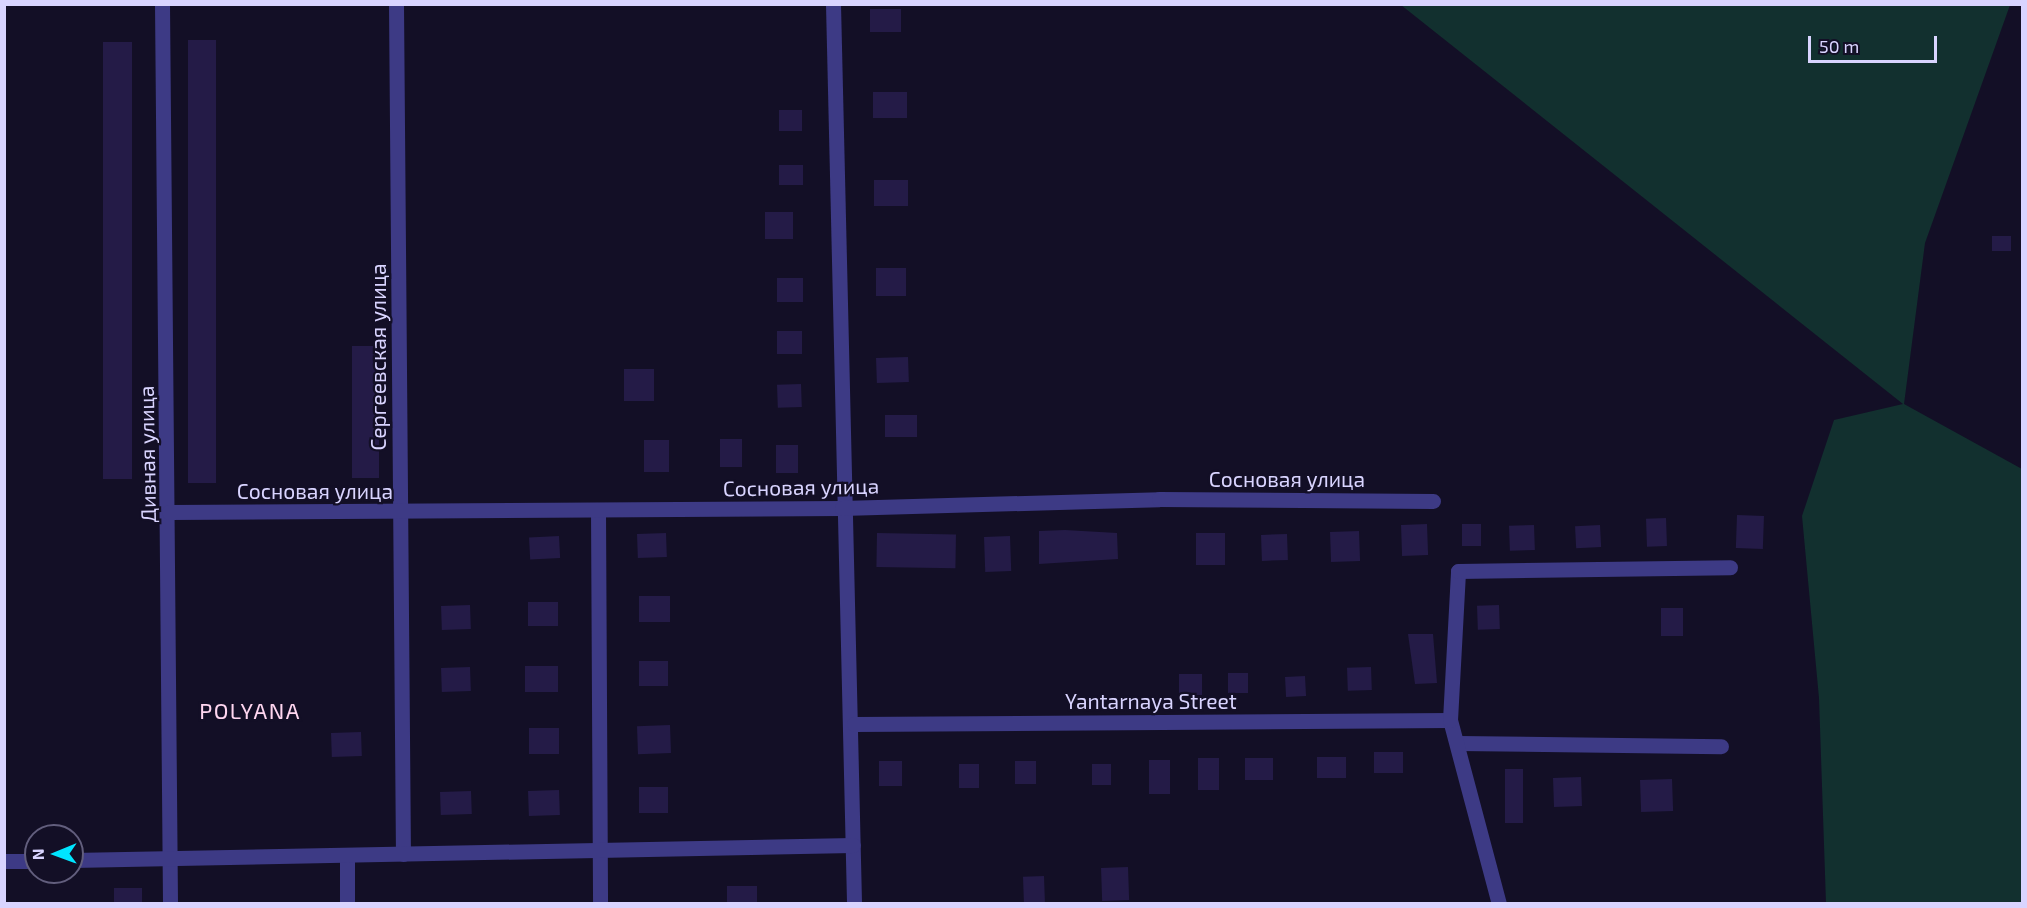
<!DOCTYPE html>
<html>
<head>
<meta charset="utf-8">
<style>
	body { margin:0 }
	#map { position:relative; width:2027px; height:908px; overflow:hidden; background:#130f26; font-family:"Exo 2",sans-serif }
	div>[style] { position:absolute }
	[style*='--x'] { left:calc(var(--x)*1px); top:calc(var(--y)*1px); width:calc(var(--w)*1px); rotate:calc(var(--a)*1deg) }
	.green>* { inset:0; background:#12302f }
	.building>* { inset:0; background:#241b47; transform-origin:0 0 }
	.street>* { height:15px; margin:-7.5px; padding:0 7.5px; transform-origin:7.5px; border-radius:7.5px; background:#3d3a85 }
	span { translate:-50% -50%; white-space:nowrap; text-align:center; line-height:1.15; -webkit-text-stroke:4.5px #130f26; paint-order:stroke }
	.street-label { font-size:21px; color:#d9d4ff }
	.neighbourhood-label { font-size:22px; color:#ffd6f0; letter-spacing:1.5px }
	.frame { position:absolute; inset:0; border:6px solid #d9d4ff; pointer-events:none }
	.north { position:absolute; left:24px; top:824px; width:60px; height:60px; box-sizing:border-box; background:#130f26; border:2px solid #625e7d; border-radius:50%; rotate:269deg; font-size:16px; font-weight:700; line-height:24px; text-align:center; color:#d9d4ff }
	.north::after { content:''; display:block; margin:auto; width:21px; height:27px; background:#00e5ff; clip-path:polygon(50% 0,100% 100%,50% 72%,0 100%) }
	.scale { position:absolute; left:1808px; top:36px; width:129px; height:27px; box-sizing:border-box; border:3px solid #d9d4ff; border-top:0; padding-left:8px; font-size:18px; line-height:21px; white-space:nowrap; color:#d9d4ff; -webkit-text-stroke:4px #130f26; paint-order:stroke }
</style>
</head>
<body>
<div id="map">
	<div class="green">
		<i style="clip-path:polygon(1401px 5px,2010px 5px,1925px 243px,1904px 404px,2022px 469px,2022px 903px,1826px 903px,1819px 698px,1802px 516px,1834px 420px,1903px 404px)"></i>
	</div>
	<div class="building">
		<i style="left:870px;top:9px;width:31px;height:23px"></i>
		<i style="left:188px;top:40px;width:28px;height:443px"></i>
		<i style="left:103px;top:42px;width:29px;height:437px"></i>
		<i style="left:907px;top:92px;width:26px;height:34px;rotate:90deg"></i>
		<i style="left:779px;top:110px;width:23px;height:21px"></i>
		<i style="left:779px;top:165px;width:24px;height:20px"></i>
		<i style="left:874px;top:180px;width:34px;height:26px"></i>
		<i style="left:765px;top:212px;width:28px;height:27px"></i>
		<i style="left:2011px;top:236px;width:15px;height:19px;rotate:90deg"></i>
		<i style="left:906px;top:268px;width:28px;height:30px;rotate:90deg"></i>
		<i style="left:777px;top:278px;width:26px;height:24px"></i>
		<i style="left:777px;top:331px;width:25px;height:23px"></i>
		<i style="left:352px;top:346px;width:27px;height:132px"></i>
		<i style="left:908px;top:357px;width:25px;height:32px;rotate:88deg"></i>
		<i style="left:624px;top:369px;width:30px;height:32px"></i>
		<i style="left:801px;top:384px;width:23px;height:24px;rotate:88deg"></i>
		<i style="left:885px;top:415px;width:32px;height:22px"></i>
		<i style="left:720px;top:439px;width:22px;height:28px"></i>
		<i style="left:644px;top:440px;width:25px;height:32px"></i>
		<i style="left:776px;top:445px;width:22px;height:28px"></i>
		<i style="left:1737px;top:515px;width:27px;height:33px;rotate:2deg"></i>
		<i style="left:1666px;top:518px;width:28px;height:20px;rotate:88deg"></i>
		<i style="left:1427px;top:524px;width:31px;height:26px;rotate:88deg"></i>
		<i style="left:1481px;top:524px;width:22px;height:19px;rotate:90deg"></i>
		<i style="left:1534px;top:525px;width:25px;height:25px;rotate:88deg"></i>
		<i style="left:1600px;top:525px;width:22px;height:25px;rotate:87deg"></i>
		<i style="clip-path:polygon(1065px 530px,1117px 533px,1118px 559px,1039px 564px,1039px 531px)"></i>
		<i style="left:1359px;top:531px;width:30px;height:29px;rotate:88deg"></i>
		<i style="left:666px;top:533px;width:24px;height:29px;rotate:88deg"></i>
		<i style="left:877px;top:533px;width:79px;height:34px;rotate:1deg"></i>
		<i style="left:1196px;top:533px;width:29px;height:32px"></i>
		<i style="left:1287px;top:534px;width:26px;height:26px;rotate:88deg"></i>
		<i style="left:559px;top:536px;width:22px;height:30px;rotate:87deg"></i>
		<i style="left:1010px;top:536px;width:35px;height:26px;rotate:88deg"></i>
		<i style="left:670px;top:596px;width:26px;height:31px;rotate:90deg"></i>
		<i style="left:558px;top:602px;width:24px;height:30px;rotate:90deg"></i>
		<i style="left:470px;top:605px;width:24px;height:29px;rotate:88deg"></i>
		<i style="left:1499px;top:605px;width:24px;height:22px;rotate:88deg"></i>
		<i style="left:1661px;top:608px;width:22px;height:28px"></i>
		<i style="clip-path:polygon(1408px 634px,1433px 634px,1437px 683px,1415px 684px)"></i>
		<i style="left:668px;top:661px;width:25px;height:29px;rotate:90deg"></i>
		<i style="left:558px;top:666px;width:26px;height:33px;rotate:90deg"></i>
		<i style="left:470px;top:667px;width:24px;height:29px;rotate:88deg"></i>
		<i style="left:1371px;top:667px;width:23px;height:24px;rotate:88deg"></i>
		<i style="left:1228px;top:673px;width:20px;height:20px"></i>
		<i style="left:1179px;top:674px;width:23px;height:21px"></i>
		<i style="left:1305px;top:676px;width:20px;height:20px;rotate:87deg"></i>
		<i style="left:670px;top:725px;width:28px;height:33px;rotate:88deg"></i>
		<i style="left:529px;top:728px;width:30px;height:26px"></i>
		<i style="left:361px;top:732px;width:24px;height:30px;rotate:88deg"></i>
		<i style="left:1374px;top:752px;width:29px;height:21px"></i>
		<i style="left:1317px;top:757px;width:29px;height:21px"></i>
		<i style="left:1198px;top:758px;width:21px;height:32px"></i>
		<i style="left:1245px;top:758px;width:28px;height:22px"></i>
		<i style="left:1149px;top:760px;width:21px;height:34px"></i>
		<i style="left:879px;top:761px;width:23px;height:25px"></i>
		<i style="left:1015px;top:761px;width:21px;height:23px"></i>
		<i style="left:959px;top:764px;width:20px;height:24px"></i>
		<i style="left:1092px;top:764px;width:19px;height:21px"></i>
		<i style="left:1505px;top:769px;width:18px;height:54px"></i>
		<i style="left:1581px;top:777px;width:29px;height:28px;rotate:88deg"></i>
		<i style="left:1672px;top:779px;width:32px;height:32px;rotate:88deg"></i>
		<i style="left:639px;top:787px;width:29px;height:26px"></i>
		<i style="left:559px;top:790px;width:25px;height:31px;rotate:88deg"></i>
		<i style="left:471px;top:791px;width:23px;height:31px;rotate:88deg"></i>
		<i style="left:1128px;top:867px;width:33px;height:27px;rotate:88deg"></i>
		<i style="left:1044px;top:876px;width:27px;height:21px;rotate:88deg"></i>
		<i style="left:757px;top:886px;width:17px;height:30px;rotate:90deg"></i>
		<i style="left:114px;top:888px;width:28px;height:15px"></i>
	</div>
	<div class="street">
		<i style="--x:162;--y:4;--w:900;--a:89.49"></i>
		<i style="--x:396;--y:4;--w:850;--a:89.53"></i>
		<i style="--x:833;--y:4;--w:900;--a:88.66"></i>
		<i style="--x:598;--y:510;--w:394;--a:89.7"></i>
		<i style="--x:169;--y:512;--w:673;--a:-0.34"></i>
		<i style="--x:842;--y:508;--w:317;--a:-1.6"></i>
		<i style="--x:1159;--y:499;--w:274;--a:0.4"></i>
		<i style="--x:854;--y:724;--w:596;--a:-0.38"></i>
		<i style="--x:1458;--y:743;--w:263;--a:0.7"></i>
		<i style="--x:347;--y:855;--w:49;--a:90"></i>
		<i style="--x:72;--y:860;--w:781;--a:-1.1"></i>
		<i style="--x:4;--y:861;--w:32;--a:0"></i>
		<i style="--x:1499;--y:904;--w:190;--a:-104.9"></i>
		<i style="--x:1450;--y:720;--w:149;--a:-86.9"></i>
		<i style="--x:1458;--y:571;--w:272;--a:-0.8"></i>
	</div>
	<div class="street-label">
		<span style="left:378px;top:357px;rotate:-90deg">Сергеевская улица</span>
		<span style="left:147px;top:454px;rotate:-91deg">Дивная улица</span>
		<span style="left:1287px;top:479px">Сосновая улица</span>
		<span style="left:801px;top:487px;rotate:-1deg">Сосновая улица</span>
		<span style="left:315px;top:491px">Сосновая улица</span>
		<span style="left:1151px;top:701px">Yantarnaya Street</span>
	</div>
	<div class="neighbourhood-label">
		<span style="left:250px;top:711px">POLYANA</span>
	</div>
	<div class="frame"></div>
	<div class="north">N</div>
	<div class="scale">50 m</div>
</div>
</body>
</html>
